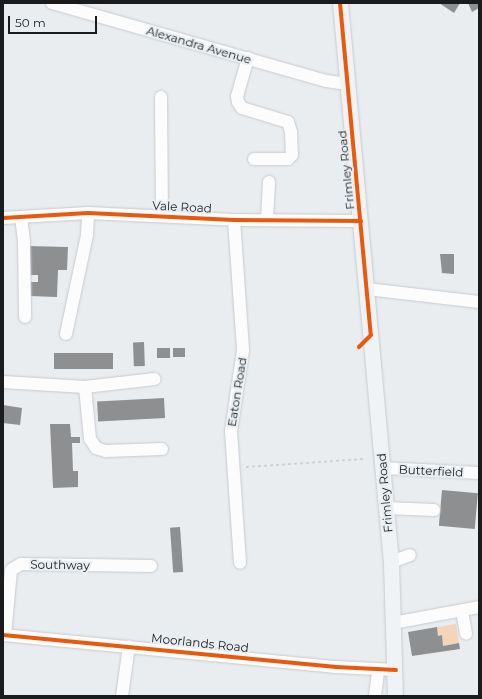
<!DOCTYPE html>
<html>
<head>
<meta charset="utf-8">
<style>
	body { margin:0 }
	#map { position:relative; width:482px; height:699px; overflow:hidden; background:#eaedf0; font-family:Montserrat,sans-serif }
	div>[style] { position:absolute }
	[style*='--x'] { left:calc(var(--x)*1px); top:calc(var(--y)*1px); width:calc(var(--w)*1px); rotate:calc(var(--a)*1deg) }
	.green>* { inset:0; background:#f4d4bb }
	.building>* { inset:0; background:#8d8f91; transform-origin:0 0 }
	.path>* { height:2px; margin-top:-1px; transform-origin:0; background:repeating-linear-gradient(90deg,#d0d2d2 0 3px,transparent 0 6px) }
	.roads { filter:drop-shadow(0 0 1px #c7cacc) drop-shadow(0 0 1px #c7cacc) }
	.minor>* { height:12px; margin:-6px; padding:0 6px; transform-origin:6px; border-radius:6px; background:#fcfcfd }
	.major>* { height:15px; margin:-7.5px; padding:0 7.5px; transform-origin:7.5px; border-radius:7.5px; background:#eff3f5 }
	.cycleway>* { height:4px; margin:-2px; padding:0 2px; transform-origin:2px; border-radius:2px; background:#e8590c }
	span { translate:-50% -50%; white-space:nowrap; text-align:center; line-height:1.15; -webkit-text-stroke:4px #e8eef2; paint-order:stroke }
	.street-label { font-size:12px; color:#191b1c }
	.frame { position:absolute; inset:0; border:4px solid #191b1c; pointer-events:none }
	.scale { position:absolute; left:8px; top:16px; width:89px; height:18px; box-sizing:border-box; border:2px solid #191b1c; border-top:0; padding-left:5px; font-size:12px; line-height:14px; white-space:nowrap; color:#191b1c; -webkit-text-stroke:3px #e8eef2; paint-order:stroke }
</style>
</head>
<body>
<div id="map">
	<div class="green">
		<i style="clip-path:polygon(456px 624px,459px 643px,443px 646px,442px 635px,438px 636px,437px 627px)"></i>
	</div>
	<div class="building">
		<i style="clip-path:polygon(439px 3px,460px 3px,454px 13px)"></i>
		<i style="clip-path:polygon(468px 3px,479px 3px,479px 8px,472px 12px)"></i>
		<i style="clip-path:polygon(27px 246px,68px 247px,67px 270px,58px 270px,57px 297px,29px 296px,29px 282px,38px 282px,38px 275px,26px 275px)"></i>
		<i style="clip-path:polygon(440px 254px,454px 254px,454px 274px,442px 273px)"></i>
		<i style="left:144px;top:342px;width:24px;height:11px;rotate:88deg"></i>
		<i style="left:157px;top:348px;width:13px;height:10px"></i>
		<i style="left:185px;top:348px;width:9px;height:12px;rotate:90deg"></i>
		<i style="left:113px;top:353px;width:16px;height:59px;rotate:90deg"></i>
		<i style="left:164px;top:398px;width:20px;height:67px;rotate:87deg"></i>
		<i style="clip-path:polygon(3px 405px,22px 408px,20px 425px,3px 423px)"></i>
		<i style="clip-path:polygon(50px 424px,70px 424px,71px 437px,80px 437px,80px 443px,72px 443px,73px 471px,78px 471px,78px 487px,53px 488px)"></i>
		<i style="left:442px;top:490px;width:36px;height:36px;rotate:5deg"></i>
		<i style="left:180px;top:527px;width:45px;height:10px;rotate:86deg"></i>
		<i style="clip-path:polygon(437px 627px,438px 636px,442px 635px,443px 646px,459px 643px,460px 649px,412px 656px,408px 632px)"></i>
	</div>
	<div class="path">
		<i style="--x:246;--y:467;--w:118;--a:-3.9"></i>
	</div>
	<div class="roads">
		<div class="minor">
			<i style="--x:52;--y:3;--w:285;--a:15.9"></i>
			<i style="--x:326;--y:81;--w:21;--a:8"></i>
			<i style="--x:248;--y:58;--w:40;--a:106"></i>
			<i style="--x:237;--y:96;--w:6;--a:81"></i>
			<i style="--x:238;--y:102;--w:7;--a:56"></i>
			<i style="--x:242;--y:108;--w:48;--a:16.9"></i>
			<i style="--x:288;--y:122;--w:10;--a:73"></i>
			<i style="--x:291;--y:132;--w:23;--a:88"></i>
			<i style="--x:292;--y:155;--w:6;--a:135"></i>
			<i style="--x:288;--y:159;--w:34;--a:180"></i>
			<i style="--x:161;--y:97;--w:119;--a:89.5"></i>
			<i style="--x:21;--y:217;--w:25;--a:83"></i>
			<i style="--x:24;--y:242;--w:75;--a:89.2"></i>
			<i style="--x:3;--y:218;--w:85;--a:-3.4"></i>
			<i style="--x:88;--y:213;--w:146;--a:2.7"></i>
			<i style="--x:234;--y:220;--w:127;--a:0.5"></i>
			<i style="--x:234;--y:220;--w:130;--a:86"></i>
			<i style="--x:243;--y:350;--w:82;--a:98.4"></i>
			<i style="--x:231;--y:431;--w:132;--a:86.1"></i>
			<i style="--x:267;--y:220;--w:38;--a:-87"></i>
			<i style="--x:367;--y:289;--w:113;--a:6.6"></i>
			<i style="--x:66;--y:334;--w:101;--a:-78"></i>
			<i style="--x:87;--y:235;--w:22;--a:-87"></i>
			<i style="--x:3;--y:382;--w:82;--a:3.5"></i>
			<i style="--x:85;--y:387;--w:70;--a:-6.5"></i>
			<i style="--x:85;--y:387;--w:52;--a:84.5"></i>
			<i style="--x:90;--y:439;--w:11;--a:56"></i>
			<i style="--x:96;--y:448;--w:10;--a:17"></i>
			<i style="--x:106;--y:451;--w:56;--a:-2"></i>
			<i style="--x:382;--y:468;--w:97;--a:3"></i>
			<i style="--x:386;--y:508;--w:48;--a:2.4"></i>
			<i style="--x:391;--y:562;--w:20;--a:-20"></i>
			<i style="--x:462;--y:611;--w:23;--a:80"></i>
			<i style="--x:393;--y:623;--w:87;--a:-10.5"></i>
			<i style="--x:3;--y:635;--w:335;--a:5.5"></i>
			<i style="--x:336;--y:667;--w:60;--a:2.9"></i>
			<i style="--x:5;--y:635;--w:65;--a:-84.7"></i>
			<i style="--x:11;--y:570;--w:12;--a:-31"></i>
			<i style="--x:21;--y:564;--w:130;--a:0.9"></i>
			<i style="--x:122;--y:696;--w:50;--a:-82"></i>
			<i style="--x:375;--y:696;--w:26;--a:-83"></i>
		</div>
		<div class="major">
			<i style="--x:340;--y:3;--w:561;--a:84.79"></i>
			<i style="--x:391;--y:562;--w:134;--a:88.3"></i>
		</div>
	</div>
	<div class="cycleway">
		<i style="--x:340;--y:3;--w:333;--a:84.7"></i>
		<i style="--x:371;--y:335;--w:17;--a:135"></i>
		<i style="--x:3;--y:218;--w:85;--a:-3.4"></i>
		<i style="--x:88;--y:213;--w:146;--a:2.7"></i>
		<i style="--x:234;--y:220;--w:127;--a:0.5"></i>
		<i style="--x:3;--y:635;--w:335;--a:5.5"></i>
		<i style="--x:336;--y:667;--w:60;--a:2.9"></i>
	</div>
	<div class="street-label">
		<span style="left:199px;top:45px;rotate:16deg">Alexandra Avenue</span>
		<span style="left:346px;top:170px;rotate:-96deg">Frimley Road</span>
		<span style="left:182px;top:207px;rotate:3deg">Vale Road</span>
		<span style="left:237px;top:392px;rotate:-81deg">Eaton Road</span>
		<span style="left:431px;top:471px;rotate:3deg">Butterfield</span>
		<span style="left:385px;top:493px;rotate:-95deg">Frimley Road</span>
		<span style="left:60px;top:565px;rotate:1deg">Southway</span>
		<span style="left:200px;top:643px;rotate:6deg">Moorlands Road</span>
	</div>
	<div class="frame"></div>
	<div class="scale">50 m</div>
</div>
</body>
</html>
